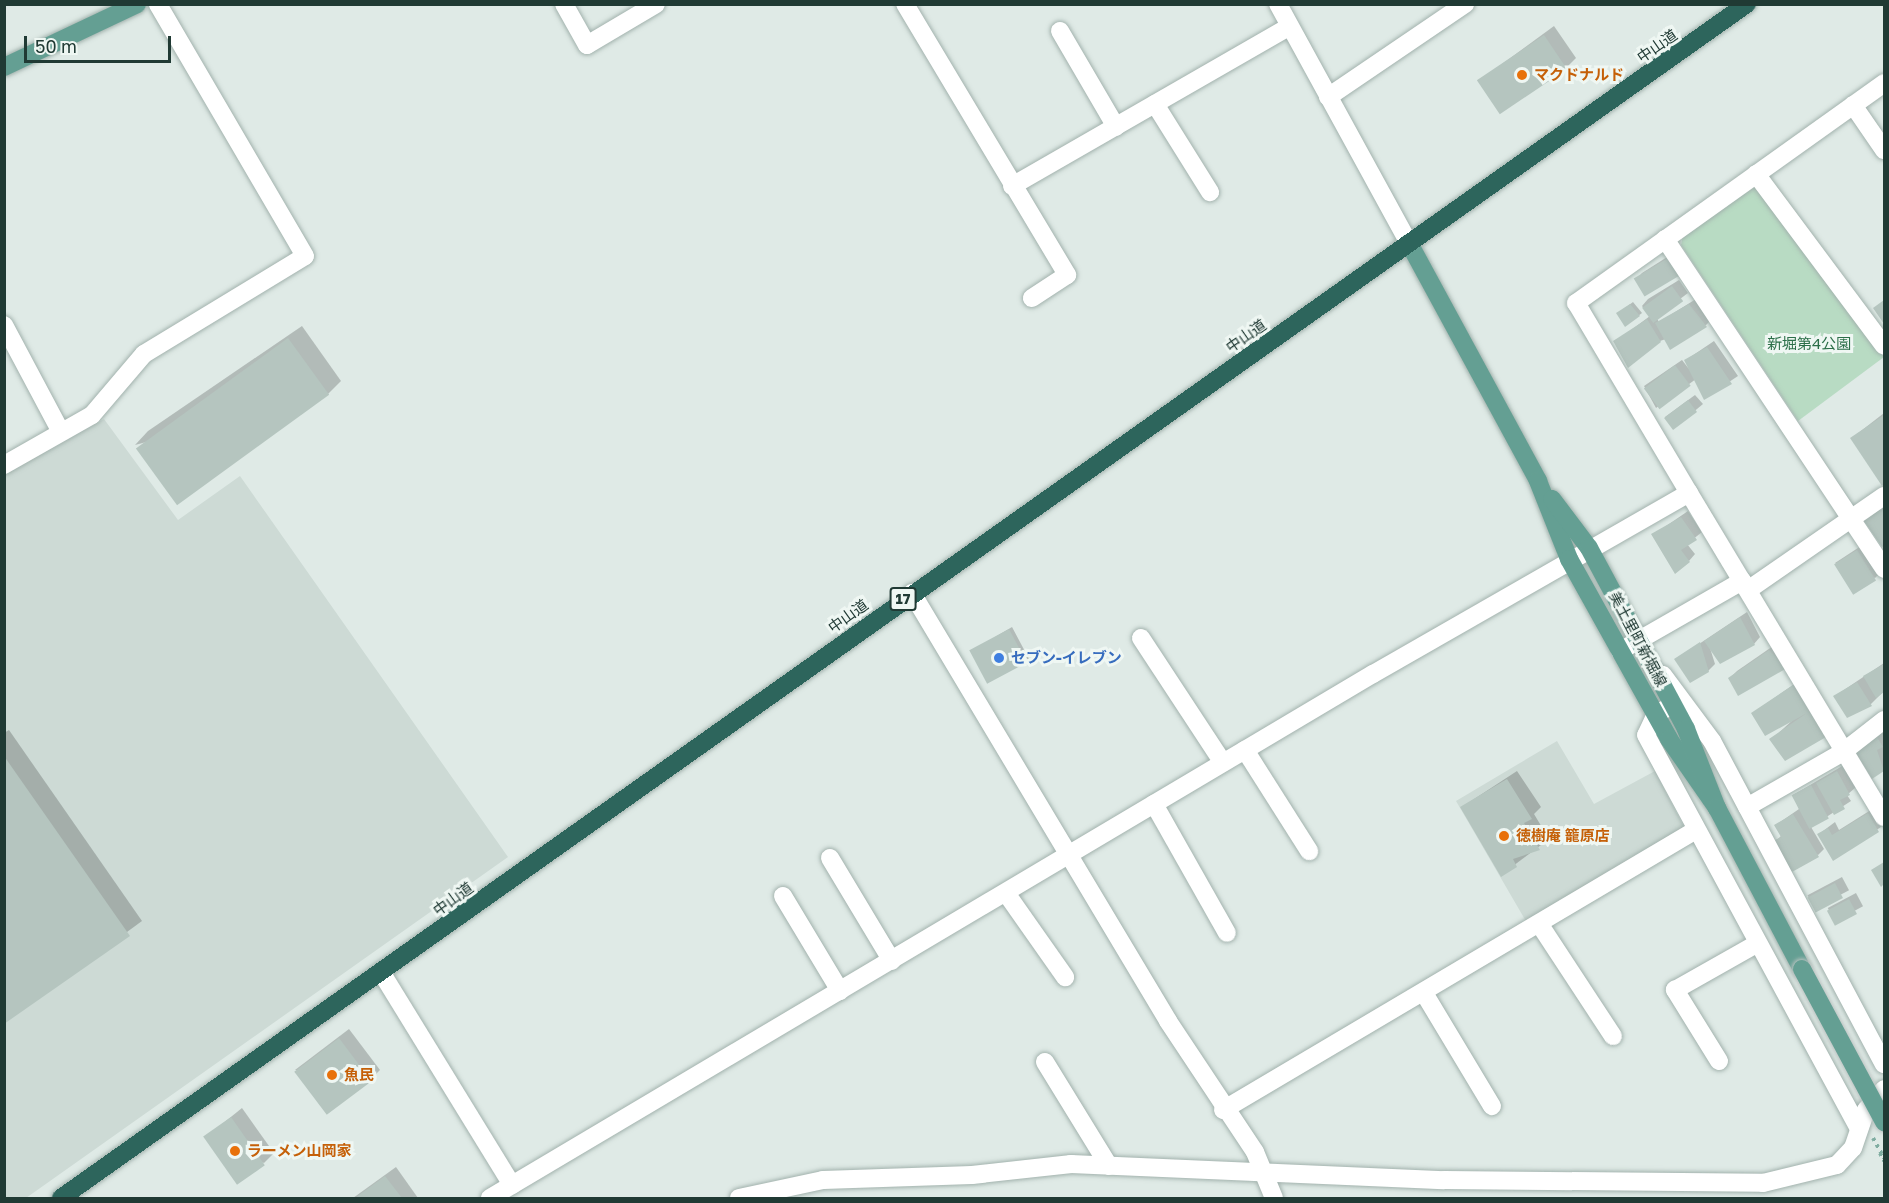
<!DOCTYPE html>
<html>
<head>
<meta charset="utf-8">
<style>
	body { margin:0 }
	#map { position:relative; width:1889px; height:1203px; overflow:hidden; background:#dfeae6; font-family:"Golos Text","Noto Sans JP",sans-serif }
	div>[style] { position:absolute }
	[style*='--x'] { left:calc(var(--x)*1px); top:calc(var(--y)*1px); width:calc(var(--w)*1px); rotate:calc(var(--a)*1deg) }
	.built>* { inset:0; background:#cddad5 }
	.green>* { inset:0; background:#b8dbc3 }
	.shadow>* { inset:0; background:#0003; transform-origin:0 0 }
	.building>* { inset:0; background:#b5c5bf; transform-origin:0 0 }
	.path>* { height:4px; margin-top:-2px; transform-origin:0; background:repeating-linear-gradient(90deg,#80ada1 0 3px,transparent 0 7.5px) }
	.roads { filter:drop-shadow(0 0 2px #a2b2ad) drop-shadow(0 0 2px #a2b2ad) }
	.minor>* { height:18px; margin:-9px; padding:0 9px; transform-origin:9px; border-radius:9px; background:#fff }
	.major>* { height:18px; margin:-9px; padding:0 9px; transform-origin:9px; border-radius:9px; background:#649f93 }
	.highway>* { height:18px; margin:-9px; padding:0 9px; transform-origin:9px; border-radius:9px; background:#2d655c }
	.path-bridge>* { height:4px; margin-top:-2px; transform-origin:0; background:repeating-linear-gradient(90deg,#80ada1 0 3px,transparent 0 7.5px) }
	.bridges { filter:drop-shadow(0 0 2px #bcc4c2) drop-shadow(0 0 2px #bcc4c2) }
	.major-bridge>* { height:18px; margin:-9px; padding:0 9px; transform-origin:9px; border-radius:9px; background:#649f93 }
	.dots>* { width:16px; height:16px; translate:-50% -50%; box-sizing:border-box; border:3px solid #eff7f3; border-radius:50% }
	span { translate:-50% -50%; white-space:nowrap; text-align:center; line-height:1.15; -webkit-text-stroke:6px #eff7f3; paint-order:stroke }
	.shield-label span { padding:2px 4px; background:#eff7f3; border:2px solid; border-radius:4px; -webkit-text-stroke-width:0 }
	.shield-label { font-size:14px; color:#203a34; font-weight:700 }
	.street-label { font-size:15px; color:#203a34 }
	.food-label { font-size:15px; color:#c56008; font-weight:700 }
	.left { translate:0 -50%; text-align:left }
	.park-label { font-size:15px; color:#2c6f49 }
	.shop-label { font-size:15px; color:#366cbe; font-weight:700 }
	.frame { position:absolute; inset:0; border:6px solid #203a34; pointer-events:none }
	.scale { position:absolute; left:24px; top:36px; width:147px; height:27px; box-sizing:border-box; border:3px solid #203a34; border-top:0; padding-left:8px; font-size:18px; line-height:21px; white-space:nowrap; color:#203a34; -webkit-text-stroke:4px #eff7f3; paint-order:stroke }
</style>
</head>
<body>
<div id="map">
	<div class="built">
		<i style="clip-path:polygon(104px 419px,178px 520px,240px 476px,508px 857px,26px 1198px,4px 1198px,4px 475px)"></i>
		<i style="clip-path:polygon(1557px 741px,1594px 804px,1655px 771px,1685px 829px,1527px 923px,1456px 801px)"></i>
	</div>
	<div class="green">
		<i style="clip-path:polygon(1752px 187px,1761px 189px,1884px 357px,1798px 421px,1681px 245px,1683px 236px)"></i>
	</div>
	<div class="shadow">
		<i style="clip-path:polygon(1554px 26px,1576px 58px,1566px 68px,1479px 81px)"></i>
		<i style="clip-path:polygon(1675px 252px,1678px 275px,1636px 280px,1642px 273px)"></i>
		<i style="clip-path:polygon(1679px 280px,1688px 293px,1656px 317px,1659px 322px,1696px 299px,1712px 319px,1706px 325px,1660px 341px,1615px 342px,1650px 316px,1642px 306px,1648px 299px)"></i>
		<i style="clip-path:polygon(1633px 302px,1642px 313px,1626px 325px,1621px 311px)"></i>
		<i style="clip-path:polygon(302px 326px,341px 381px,328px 394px,135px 445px,148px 431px)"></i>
		<i style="clip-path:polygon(1714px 341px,1738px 376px,1705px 398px,1696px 379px,1656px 408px,1644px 386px,1682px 360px,1689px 369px,1686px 360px)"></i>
		<i style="clip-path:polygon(1695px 395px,1703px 404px,1673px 429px,1665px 417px)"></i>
		<i style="clip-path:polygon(1884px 413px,1884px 482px,1882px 484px,1852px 438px)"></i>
		<i style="clip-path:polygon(1884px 505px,1884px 544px,1882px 545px,1866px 521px)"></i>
		<i style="clip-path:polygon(1688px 511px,1702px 532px,1687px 544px,1695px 554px,1689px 561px,1653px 535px)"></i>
		<i style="clip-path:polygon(1864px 544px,1881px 572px,1875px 578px,1835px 563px)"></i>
		<i style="clip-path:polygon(1747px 612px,1760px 637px,1754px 644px,1710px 648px,1715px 664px,1708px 671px,1675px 660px)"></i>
		<i style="clip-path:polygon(1012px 627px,1029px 659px,1026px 662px,975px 649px)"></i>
		<i style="clip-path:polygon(1776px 644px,1792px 661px,1730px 678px,1737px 671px)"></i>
		<i style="clip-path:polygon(1884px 663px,1884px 691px,1871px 704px,1848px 716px,1835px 696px)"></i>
		<i style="clip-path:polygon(1800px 680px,1832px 729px,1771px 740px,1796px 717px,1753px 713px)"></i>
		<i style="clip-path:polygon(9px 730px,142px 921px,4px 1022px,4px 733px)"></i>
		<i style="clip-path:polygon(1884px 731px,1884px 769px,1872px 776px,1865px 747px)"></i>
		<i style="clip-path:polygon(1844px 765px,1856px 787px,1847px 795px,1851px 801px,1811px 827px,1824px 849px,1818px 855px,1775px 842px,1782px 835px,1776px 825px,1799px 809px,1793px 795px)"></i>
		<i style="clip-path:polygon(1517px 771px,1541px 807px,1534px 814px,1549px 839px,1501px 875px,1462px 807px)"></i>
		<i style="clip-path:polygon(1874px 808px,1884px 825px,1834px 858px,1819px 834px,1835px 822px,1839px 830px)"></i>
		<i style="left:1842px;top:877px;width:15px;height:39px;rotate:62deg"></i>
		<i style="left:1856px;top:893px;width:15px;height:32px;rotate:62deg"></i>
		<i style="clip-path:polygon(349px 1029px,380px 1070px,370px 1080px,295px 1070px)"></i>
		<i style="clip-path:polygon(242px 1108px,274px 1153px,264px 1163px,206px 1137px)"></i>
		<i style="clip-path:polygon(396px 1167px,418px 1198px,353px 1198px)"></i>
	</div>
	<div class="building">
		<i style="left:1544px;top:35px;width:41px;height:81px;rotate:56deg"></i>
		<i style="left:1668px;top:258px;width:21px;height:40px;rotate:59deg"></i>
		<i style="left:1672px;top:286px;width:19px;height:37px;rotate:54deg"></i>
		<i style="clip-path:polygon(1884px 300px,1884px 324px,1873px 308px)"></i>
		<i style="clip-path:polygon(1630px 304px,1640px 316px,1625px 327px,1616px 313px)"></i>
		<i style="clip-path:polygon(1689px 304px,1707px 327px,1670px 350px,1655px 323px)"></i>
		<i style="clip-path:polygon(1647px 319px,1661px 342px,1628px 368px,1613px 341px)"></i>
		<i style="left:288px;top:338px;width:70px;height:188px;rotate:54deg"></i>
		<i style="clip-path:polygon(1707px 347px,1732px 384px,1704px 400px,1684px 360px)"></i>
		<i style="left:1675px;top:365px;width:26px;height:39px;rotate:53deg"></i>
		<i style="left:1688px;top:400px;width:15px;height:30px;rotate:53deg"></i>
		<i style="clip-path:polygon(1884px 415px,1884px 484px,1882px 486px,1850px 438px)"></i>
		<i style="clip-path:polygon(1884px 507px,1884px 546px,1882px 547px,1864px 521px)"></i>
		<i style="clip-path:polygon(1681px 517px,1697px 540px,1681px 550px,1690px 562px,1675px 574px,1651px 534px)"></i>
		<i style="left:1857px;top:550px;width:36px;height:27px;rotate:58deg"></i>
		<i style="clip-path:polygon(1740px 617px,1755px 645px,1720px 664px,1704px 641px)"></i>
		<i style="left:1009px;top:629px;width:38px;height:45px;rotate:62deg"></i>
		<i style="clip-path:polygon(1700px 642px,1709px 672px,1690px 683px,1674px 659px)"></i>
		<i style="clip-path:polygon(1769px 650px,1787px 668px,1738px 696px,1728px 678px)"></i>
		<i style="clip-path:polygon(1884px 664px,1884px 692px,1876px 698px,1863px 676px)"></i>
		<i style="clip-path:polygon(1857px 682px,1872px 706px,1847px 718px,1833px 696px)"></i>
		<i style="clip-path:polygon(1793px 685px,1826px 737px,1785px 761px,1769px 739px,1807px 713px,1765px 736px,1751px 713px)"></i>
		<i style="clip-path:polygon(1877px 737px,1883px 747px,1877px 750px,1884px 771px,1872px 779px,1856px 753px)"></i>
		<i style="clip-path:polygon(4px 756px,130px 936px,4px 1024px)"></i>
		<i style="clip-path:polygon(1837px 771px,1850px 795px,1840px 800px,1845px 809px,1834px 815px,1816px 783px)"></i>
		<i style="clip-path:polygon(1507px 779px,1532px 819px,1524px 823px,1540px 850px,1513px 859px,1517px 867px,1501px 877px,1460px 807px)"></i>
		<i style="left:1811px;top:785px;width:38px;height:22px;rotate:62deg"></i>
		<i style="clip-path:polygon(1868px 813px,1879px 832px,1833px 861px,1817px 834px,1828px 828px,1832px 835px)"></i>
		<i style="clip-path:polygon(1793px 814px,1819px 857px,1792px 872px,1773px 841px,1781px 837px,1774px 825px)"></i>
		<i style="clip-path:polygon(1884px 862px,1884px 884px,1881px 887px,1871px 870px)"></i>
		<i style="left:1835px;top:883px;width:17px;height:31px;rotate:62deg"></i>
		<i style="left:1849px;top:899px;width:17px;height:25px;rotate:62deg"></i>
		<i style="left:339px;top:1038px;width:54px;height:56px;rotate:53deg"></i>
		<i style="left:231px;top:1117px;width:59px;height:34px;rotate:55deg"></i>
		<i style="clip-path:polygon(385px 1176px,402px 1198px,355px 1198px)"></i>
	</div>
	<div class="path">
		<i style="--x:1880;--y:1153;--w:9;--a:63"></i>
	</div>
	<div class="roads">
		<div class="minor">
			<i style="--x:564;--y:4;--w:47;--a:60.7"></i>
			<i style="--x:587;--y:45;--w:80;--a:-30.7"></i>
			<i style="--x:905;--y:4;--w:316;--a:59.1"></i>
			<i style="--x:1067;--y:275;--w:42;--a:146.7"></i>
			<i style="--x:1278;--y:4;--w:273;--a:61.3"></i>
			<i style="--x:1060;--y:31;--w:111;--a:59.7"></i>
			<i style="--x:1328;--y:97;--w:166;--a:-34.2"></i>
			<i style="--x:1155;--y:104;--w:104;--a:58"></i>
			<i style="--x:1853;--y:105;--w:55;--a:55.4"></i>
			<i style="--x:1756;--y:174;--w:214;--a:53.3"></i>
			<i style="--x:1012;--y:186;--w:319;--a:-29.9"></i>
			<i style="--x:1665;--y:239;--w:396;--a:56.4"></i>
			<i style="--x:4;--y:325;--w:121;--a:62"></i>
			<i style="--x:4;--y:465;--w:101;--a:-29.6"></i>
			<i style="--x:92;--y:415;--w:80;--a:-49.6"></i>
			<i style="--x:144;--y:354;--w:188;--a:-31.3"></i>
			<i style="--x:305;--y:256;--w:292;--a:-120.3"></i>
			<i style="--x:1689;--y:493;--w:221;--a:-120.7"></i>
			<i style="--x:1576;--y:303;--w:379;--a:-35.5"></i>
			<i style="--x:1748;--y:590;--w:165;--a:-34.7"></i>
			<i style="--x:912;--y:593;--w:499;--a:59.1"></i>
			<i style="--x:1168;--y:1021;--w:157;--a:56.4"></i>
			<i style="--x:1255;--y:1152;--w:50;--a:67.6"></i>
			<i style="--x:1141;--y:638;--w:149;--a:56.7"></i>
			<i style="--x:1620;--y:651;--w:141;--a:-29.8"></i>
			<i style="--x:1663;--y:675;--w:82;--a:53.4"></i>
			<i style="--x:1712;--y:741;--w:366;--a:62"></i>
			<i style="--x:1667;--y:708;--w:13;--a:151"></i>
			<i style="--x:1656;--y:714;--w:23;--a:115"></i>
			<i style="--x:1646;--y:735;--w:446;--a:61.6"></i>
			<i style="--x:1245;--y:750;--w:120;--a:57.6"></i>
			<i style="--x:1154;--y:804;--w:148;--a:60.5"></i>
			<i style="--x:1747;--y:807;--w:111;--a:-29.8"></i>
			<i style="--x:1843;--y:752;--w:52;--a:-38"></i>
			<i style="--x:830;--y:858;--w:120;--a:59"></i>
			<i style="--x:1006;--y:893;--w:103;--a:54.9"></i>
			<i style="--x:783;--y:896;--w:111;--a:59"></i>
			<i style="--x:1540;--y:925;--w:133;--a:56.7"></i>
			<i style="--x:381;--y:972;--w:250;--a:58.4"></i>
			<i style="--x:1424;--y:993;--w:132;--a:59"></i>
			<i style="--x:1719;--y:1061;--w:84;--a:-121.8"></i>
			<i style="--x:1675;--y:990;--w:95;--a:-29.5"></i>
			<i style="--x:1045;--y:1062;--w:122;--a:58.4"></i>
			<i style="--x:1223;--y:1110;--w:550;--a:-30.62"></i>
			<i style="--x:490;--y:1198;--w:1027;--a:-30.69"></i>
			<i style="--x:1373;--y:674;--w:364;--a:-29.8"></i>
			<i style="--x:1689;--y:493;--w:378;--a:59"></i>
			<i style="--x:739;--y:1198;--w:86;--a:-12.1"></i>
			<i style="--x:823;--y:1180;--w:149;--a:-1.9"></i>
			<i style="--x:972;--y:1175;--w:100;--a:-6.3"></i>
			<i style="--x:1071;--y:1164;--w:373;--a:2.5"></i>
			<i style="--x:1444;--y:1180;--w:319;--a:0.5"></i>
			<i style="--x:1763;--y:1183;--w:76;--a:-13.7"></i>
			<i style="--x:1837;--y:1165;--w:23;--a:-47"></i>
			<i style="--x:1853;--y:1148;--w:40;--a:-71.1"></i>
			<i style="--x:1866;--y:1110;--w:28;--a:-49"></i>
		</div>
		<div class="major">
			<i style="--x:4;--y:67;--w:147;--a:-25.3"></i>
			<i style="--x:1409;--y:243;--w:271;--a:61.5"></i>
			<i style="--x:1538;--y:481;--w:84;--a:68.3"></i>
			<i style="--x:1569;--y:559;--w:206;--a:60.9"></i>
			<i style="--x:1669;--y:739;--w:84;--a:55.2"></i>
			<i style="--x:1552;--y:499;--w:61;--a:52.9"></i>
			<i style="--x:1589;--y:548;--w:205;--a:61.8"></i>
			<i style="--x:1686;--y:729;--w:85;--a:68.6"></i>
			<i style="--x:1717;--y:808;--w:182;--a:62.2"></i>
		</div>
		<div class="highway">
			<i style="--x:61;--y:1198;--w:2066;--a:-35.31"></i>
		</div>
	</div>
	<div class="path-bridge">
		<i style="--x:1873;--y:1138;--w:23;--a:61"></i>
	</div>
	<div class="bridges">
		<div class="major-bridge">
			<i style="--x:1802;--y:969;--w:174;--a:61.8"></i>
		</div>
	</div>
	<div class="dots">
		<i style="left:1522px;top:75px;background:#e8710a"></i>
		<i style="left:999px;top:658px;background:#3f7fe0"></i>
		<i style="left:1504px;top:836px;background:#e8710a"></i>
		<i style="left:332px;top:1075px;background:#e8710a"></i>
		<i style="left:235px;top:1151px;background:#e8710a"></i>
	</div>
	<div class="shield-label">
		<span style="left:903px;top:599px">17</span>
	</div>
	<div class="street-label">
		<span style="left:1657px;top:46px;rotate:-35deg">中山道</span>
		<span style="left:1246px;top:336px;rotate:-35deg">中山道</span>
		<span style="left:848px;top:616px;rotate:-36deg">中山道</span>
		<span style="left:1638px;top:639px;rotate:62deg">美土里町新堀線</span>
		<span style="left:453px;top:899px;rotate:-36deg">中山道</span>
	</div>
	<div class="food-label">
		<span class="left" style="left:1534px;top:75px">マクドナルド</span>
		<span class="left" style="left:1516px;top:836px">徳樹庵 籠原店</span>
		<span class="left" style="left:344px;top:1075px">魚民</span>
		<span class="left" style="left:247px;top:1151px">ラーメン山岡家</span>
	</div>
	<div class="park-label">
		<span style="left:1809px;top:344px">新堀第4公園</span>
	</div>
	<div class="shop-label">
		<span class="left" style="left:1011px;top:658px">セブン-イレブン</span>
	</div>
	<div class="frame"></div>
	<div class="scale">50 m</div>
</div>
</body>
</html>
